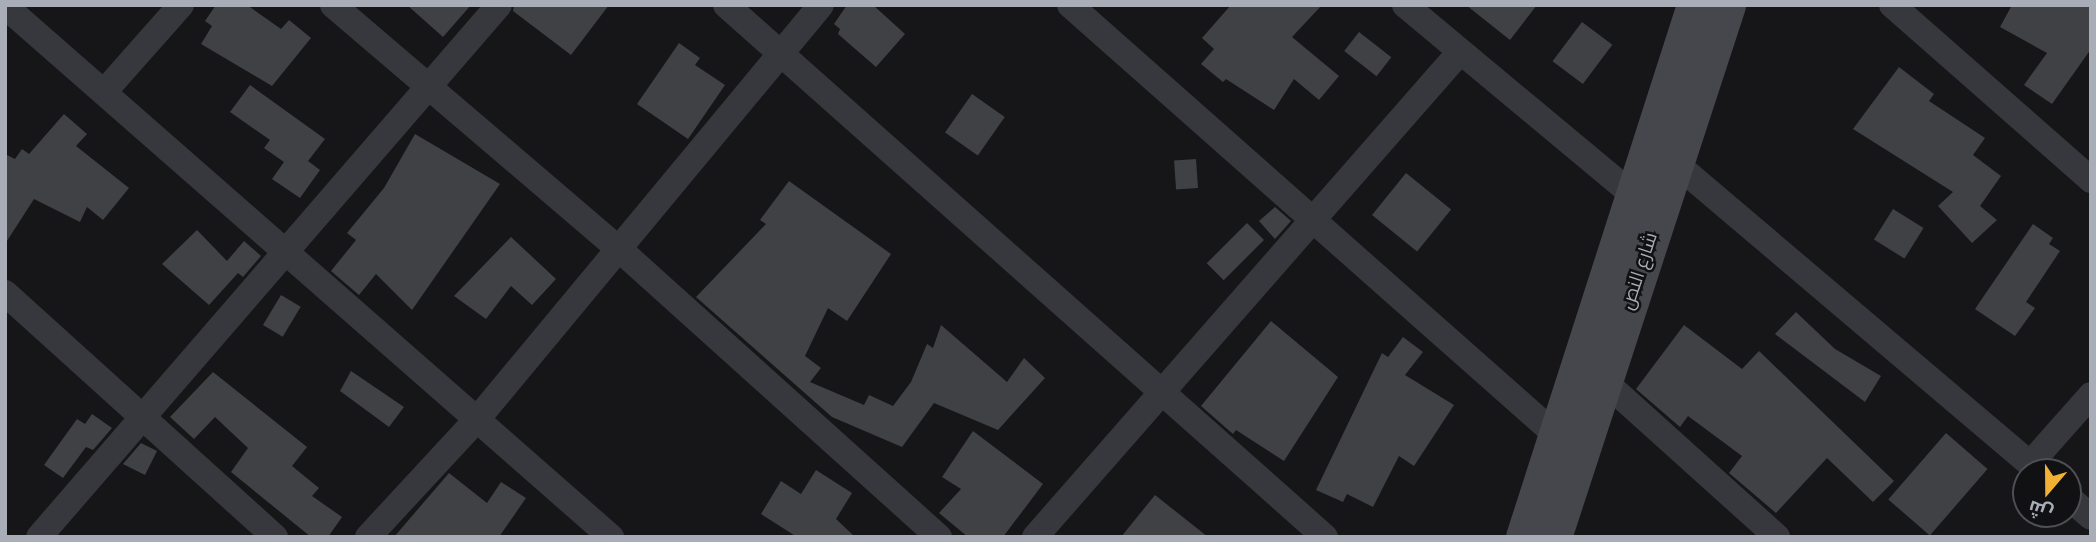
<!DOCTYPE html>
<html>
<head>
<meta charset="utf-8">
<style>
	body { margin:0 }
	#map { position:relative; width:2096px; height:542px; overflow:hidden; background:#161618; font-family:Ubuntu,Cairo,sans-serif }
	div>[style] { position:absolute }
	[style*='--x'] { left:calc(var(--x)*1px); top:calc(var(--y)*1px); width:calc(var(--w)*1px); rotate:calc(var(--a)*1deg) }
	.building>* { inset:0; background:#404145; transform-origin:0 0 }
	.minor>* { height:26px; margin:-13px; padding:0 13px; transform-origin:13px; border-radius:13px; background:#37383d }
	.secondary>* { height:37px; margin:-18.5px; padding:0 18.5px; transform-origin:18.5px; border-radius:18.5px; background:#45474d }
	span { translate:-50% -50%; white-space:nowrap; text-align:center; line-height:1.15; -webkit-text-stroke:5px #111113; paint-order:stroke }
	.street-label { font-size:19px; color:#a8adb8 }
	.frame { position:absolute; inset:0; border:7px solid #a8adb8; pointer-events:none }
	.north { position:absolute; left:2012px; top:458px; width:70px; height:70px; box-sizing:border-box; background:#111113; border:2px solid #4d4f55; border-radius:50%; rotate:200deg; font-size:19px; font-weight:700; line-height:28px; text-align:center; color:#a8adb8 }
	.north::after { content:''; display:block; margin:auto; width:24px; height:32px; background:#f2b134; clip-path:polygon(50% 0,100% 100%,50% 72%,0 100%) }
</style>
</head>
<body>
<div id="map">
	<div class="building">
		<i style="clip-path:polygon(216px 5px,247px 5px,281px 29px,289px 20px,311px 38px,272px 86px,201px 44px,212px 26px,205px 21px)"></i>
		<i style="clip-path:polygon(407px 5px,471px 5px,443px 37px)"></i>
		<i style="clip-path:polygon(514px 5px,609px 5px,571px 55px,513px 11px)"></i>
		<i style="clip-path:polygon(847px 5px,873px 5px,905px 34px,876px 67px,838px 34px,840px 29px,834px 24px)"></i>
		<i style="clip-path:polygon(1231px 5px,1322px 5px,1292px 37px,1339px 76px,1319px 100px,1294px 79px,1274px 110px,1226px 79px,1223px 82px,1201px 64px,1214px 49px,1202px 38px)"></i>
		<i style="clip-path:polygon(1466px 5px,1537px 5px,1510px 40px)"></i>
		<i style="clip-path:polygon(2012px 5px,2091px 5px,2091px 49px,2052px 104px,2024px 85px,2047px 53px,2000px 27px)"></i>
		<i style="left:1582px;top:22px;width:38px;height:49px;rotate:37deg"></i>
		<i style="left:1359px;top:32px;width:41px;height:24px;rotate:38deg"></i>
		<i style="clip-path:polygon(679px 43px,700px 58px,695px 65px,725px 85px,688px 139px,637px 104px)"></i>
		<i style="clip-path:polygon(1899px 67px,1934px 94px,1929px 101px,1985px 138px,1973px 155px,2001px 176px,1980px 206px,1997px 220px,1972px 243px,1938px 206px,1953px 192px,1853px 129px)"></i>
		<i style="clip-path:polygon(250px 85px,325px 139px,308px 161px,320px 170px,300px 198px,272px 179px,284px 162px,264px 148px,270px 140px,230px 112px)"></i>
		<i style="left:972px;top:94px;width:40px;height:47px;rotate:35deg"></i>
		<i style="clip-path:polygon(64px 114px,87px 134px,76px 146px,129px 188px,103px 220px,87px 207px,80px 222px,34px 199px,5px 244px,5px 154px,15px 159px,22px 149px,29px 154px)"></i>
		<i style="clip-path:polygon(415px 134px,500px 184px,412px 310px,376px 274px,359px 295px,331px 271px,356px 240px,347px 233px,384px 188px)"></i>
		<i style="left:1196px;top:159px;width:29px;height:22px;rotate:86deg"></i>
		<i style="left:1406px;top:173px;width:58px;height:54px;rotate:39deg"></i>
		<i style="clip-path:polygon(789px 181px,891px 254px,847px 321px,828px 308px,805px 356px,821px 368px,810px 382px,864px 405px,869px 395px,893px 406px,911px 382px,927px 344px,933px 348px,941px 325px,1007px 382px,1024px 358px,1045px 378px,998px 430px,934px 403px,902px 447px,832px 417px,696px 297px,766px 224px,760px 220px)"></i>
		<i style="clip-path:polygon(1275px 207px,1291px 221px,1275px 239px,1259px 221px)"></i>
		<i style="left:1893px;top:209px;width:36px;height:36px;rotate:32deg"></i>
		<i style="left:1247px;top:223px;width:24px;height:57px;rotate:45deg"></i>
		<i style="clip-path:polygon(2033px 224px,2053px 238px,2049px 244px,2060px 251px,2026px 302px,2035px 308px,2015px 336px,1975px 309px)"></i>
		<i style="clip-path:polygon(197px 230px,227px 261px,244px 241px,261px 256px,243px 277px,238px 273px,209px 305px,162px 264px)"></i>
		<i style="clip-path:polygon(511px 237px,556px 279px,532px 305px,511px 286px,486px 319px,454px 296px)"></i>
		<i style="left:281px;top:295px;width:23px;height:35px;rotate:31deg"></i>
		<i style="clip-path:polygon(1796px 312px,1835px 349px,1881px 376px,1865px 402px,1775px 334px)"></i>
		<i style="clip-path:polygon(1271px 321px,1338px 377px,1284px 461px,1236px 430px,1233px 434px,1201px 406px)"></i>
		<i style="clip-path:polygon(1684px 325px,1742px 369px,1759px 351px,1894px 481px,1873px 502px,1827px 458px,1776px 513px,1729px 473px,1742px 456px,1688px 416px,1680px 427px,1636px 389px)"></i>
		<i style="clip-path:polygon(1403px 337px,1423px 352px,1405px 375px,1454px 405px,1414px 466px,1399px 456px,1373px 507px,1347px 494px,1343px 502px,1316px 490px,1382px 353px,1388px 357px)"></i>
		<i style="clip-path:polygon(351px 371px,404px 407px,389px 427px,340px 391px)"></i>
		<i style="clip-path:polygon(213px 372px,307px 447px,292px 466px,319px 488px,312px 496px,342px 517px,328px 537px,311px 537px,231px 472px,248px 448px,215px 417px,194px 439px,170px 417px)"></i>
		<i style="clip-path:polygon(92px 414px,112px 428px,93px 450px,86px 447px,63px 478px,44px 465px,77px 419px,85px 424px)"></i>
		<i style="clip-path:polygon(973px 431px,1043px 484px,1003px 537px,968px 537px,939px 513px,961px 489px,942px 477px)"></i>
		<i style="left:1946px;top:433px;width:55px;height:88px;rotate:41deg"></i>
		<i style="clip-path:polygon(141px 443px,157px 451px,145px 475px,123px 464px)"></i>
		<i style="clip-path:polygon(816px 470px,852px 493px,836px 519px,855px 537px,797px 537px,761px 514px,781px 481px,801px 494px)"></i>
		<i style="clip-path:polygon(449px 473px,487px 503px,501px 482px,526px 498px,499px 537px,394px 537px)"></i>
		<i style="clip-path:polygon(1155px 495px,1208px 537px,1121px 537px)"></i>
	</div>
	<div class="minor">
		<i style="--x:333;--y:5;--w:375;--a:40.5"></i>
		<i style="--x:618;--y:248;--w:432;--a:42"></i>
		<i style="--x:726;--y:5;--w:801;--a:41.61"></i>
		<i style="--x:1070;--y:5;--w:649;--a:41.5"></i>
		<i style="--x:1405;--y:5;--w:298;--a:39.8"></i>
		<i style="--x:1892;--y:5;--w:265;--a:41.3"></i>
		<i style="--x:5;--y:6;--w:806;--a:41.23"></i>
		<i style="--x:104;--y:92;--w:116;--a:-48.5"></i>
		<i style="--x:1674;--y:162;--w:479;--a:40.3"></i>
		<i style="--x:5;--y:293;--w:364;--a:42.1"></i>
		<i style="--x:1604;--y:381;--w:233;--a:42"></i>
		<i style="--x:2030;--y:464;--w:92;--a:-48.5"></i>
		<i style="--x:2068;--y:497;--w:30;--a:41"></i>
		<i style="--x:39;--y:537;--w:703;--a:-49.15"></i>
		<i style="--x:368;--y:537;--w:163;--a:-47.2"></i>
		<i style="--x:479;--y:417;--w:535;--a:-50.3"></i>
		<i style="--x:1035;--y:537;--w:643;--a:-48.78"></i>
	</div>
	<div class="secondary">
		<i style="--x:1524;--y:537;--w:559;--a:-72.18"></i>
		<i style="--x:1553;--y:537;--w:560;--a:-71.89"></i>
	</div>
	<div class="street-label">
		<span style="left:1639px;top:271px;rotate:-72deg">شارع النص</span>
	</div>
	<div class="frame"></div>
	<div class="north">ش</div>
</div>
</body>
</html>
